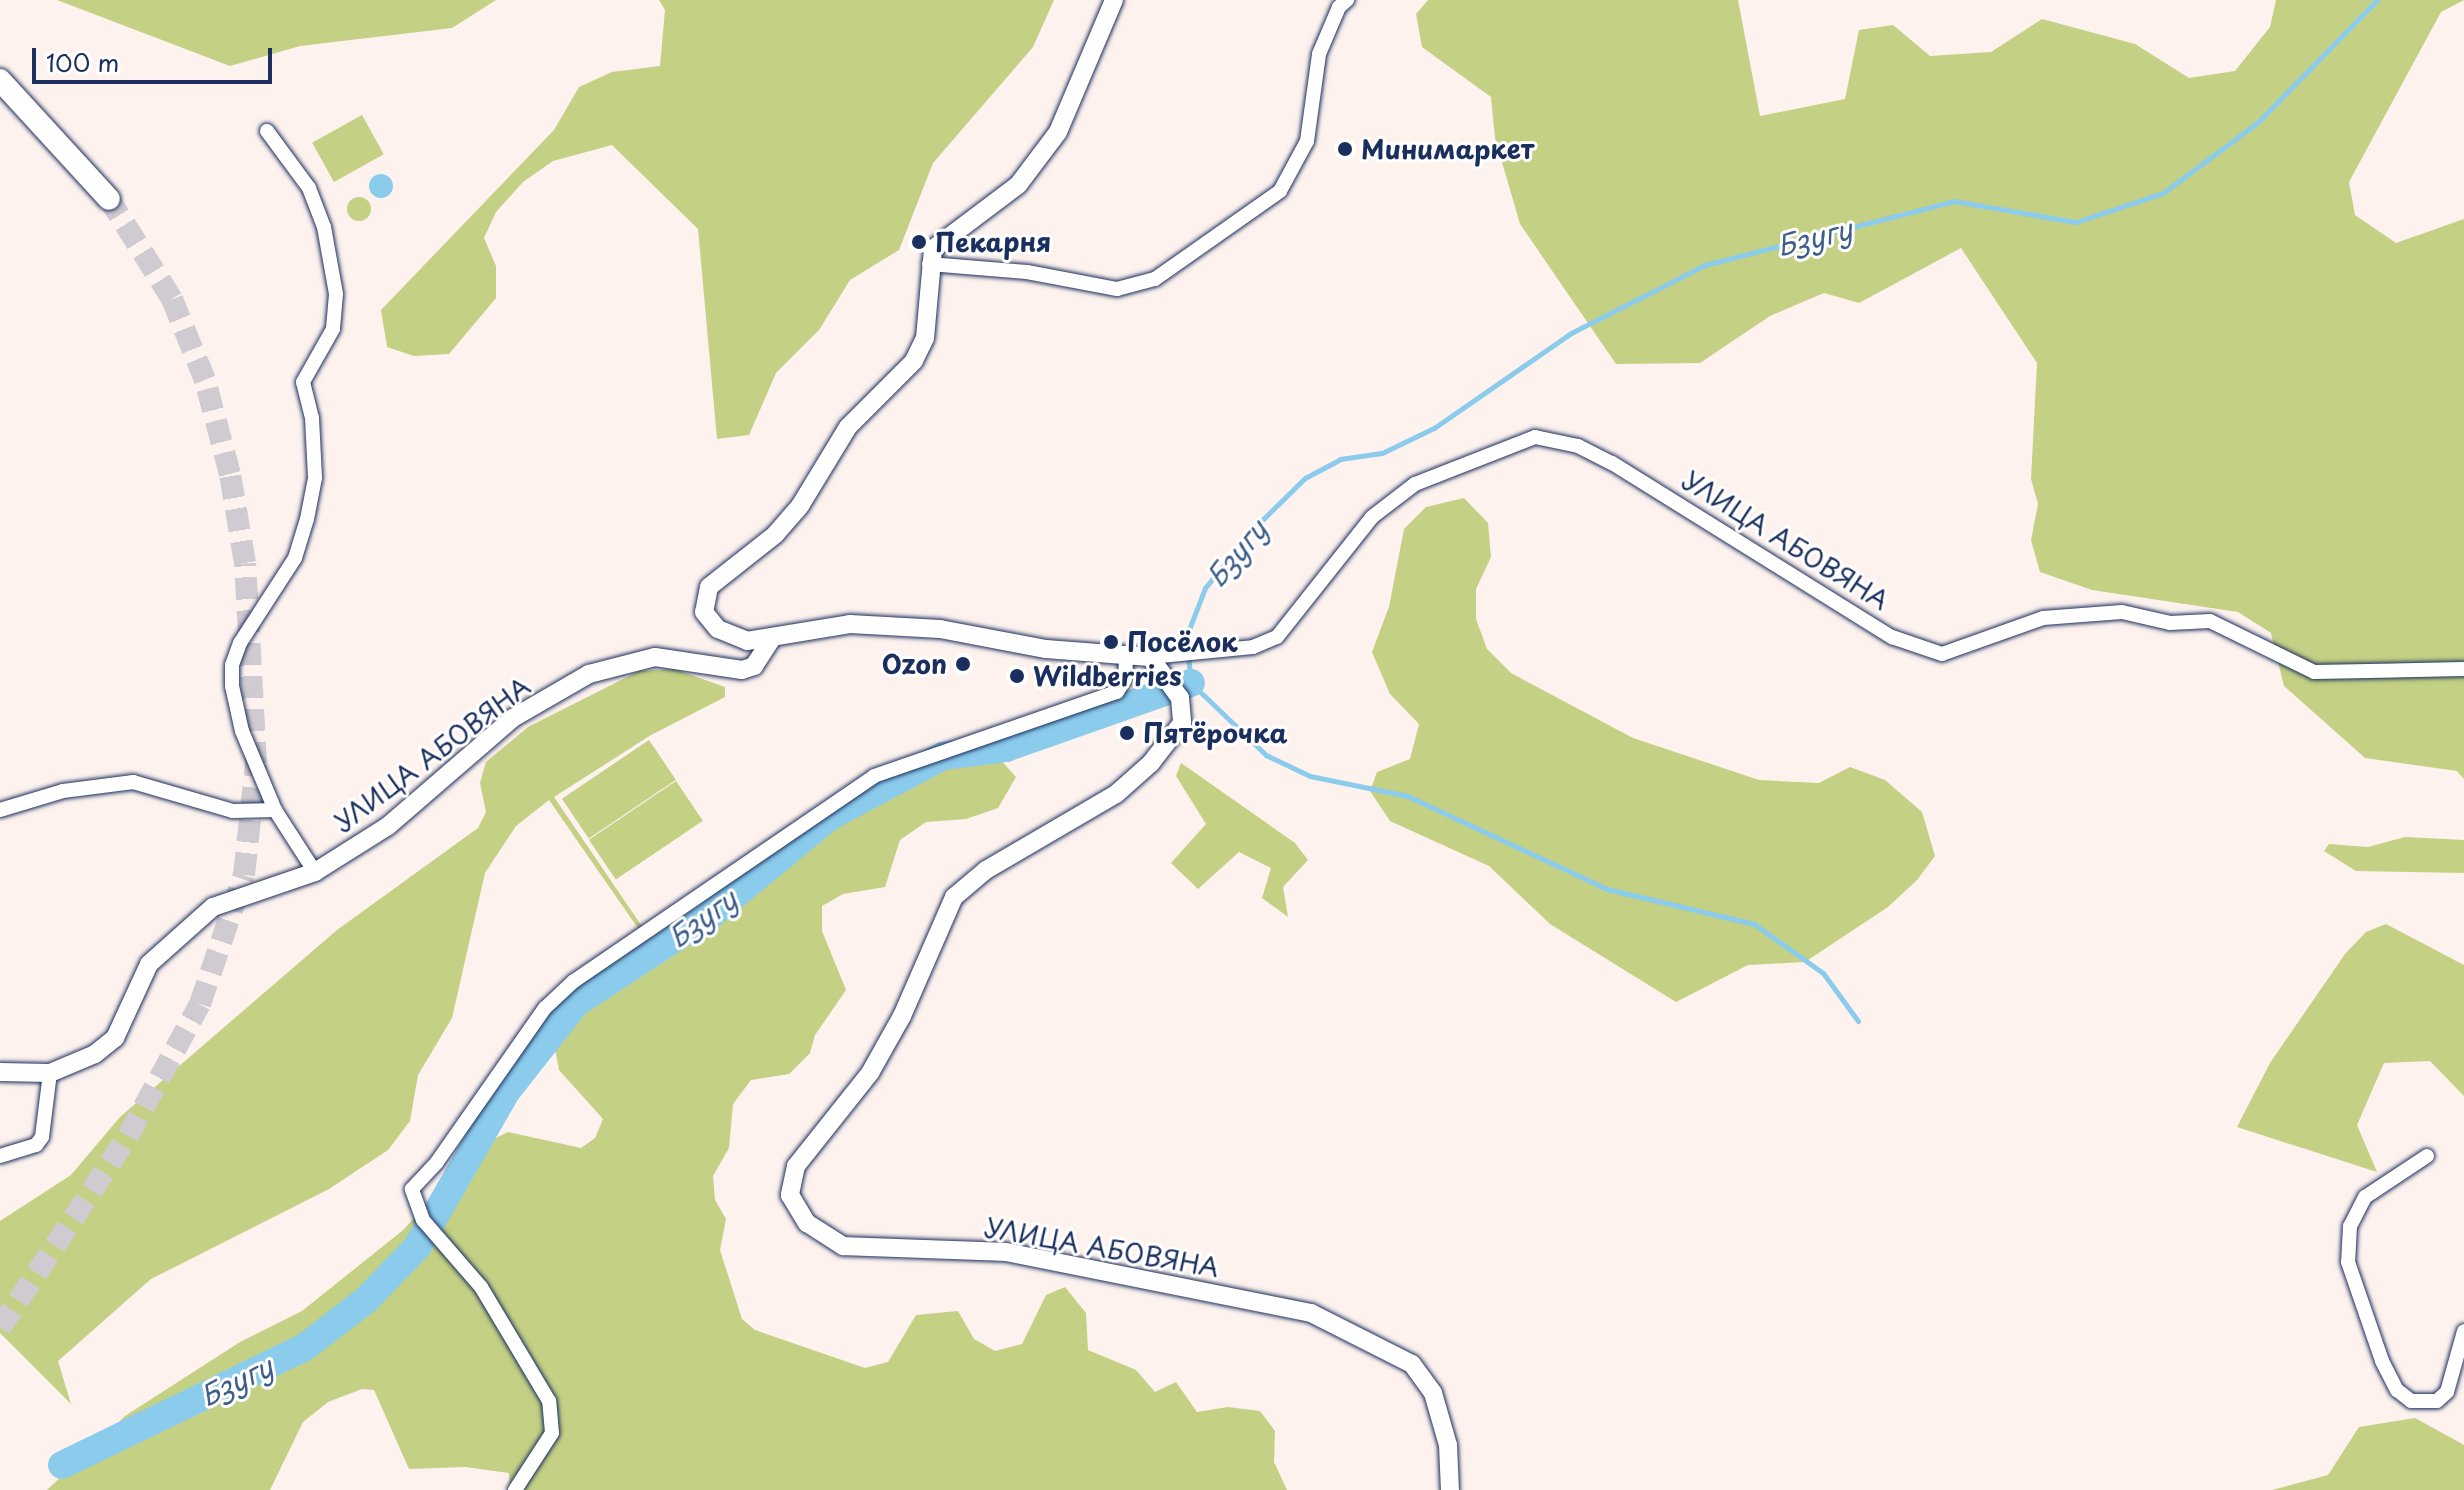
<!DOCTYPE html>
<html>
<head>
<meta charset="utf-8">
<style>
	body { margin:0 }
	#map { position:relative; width:2464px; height:1490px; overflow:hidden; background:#fdf2ee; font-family:"Playpen Sans",sans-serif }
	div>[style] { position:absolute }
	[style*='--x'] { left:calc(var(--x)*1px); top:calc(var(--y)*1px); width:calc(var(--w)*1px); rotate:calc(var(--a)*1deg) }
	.green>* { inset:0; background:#c4d084; transform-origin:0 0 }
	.round { border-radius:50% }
	.water>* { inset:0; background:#8bcbec }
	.stream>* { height:5px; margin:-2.5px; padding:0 2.5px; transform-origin:2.5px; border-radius:2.5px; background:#8bcbec }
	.river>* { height:28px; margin:-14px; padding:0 14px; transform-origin:14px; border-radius:14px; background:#8bcbec }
	.trunk-tunnel>* { height:22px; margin-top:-11px; transform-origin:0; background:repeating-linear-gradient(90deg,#d0cbd1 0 22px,transparent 0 33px) }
	.roads { filter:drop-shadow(0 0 2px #1b2f5e) drop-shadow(0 0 2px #1b2f5e) }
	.minor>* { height:14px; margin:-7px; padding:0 7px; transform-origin:7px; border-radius:7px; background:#fff }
	.tertiary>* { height:18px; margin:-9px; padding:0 9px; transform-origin:9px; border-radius:9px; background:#fff }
	.trunk>* { height:22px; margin:-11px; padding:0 11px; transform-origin:11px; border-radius:11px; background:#fff }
	.dots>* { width:22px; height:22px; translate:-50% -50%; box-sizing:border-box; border:4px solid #fff; border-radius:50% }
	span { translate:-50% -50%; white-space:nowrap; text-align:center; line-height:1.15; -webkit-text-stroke:6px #fff; paint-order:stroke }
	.poi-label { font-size:26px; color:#1b2f5e; font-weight:700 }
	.left { translate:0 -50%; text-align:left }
	.right { translate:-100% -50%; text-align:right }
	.street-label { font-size:26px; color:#1b2f5e }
	.water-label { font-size:28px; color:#3d5e89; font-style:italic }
	.scale { position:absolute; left:32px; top:48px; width:240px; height:36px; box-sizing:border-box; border:4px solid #1b2f5e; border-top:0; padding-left:10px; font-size:24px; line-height:28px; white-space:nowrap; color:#1b2f5e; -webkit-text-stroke:6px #fff; paint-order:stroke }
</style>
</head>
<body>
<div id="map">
	<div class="green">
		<i style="clip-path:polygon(57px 0,496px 0,452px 28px,300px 46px,230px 66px)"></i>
		<i style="clip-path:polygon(659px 0,1054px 0,1033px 47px,933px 163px,899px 250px,850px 280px,819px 330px,776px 373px,749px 435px,717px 439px,698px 229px,612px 145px,553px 161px,523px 182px,496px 212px,484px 238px,496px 266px,496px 298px,449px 354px,414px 356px,387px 347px,381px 310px,554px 130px,579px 87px,612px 72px,660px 66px,665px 10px)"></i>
		<i style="clip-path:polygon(1428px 0,1738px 0,1760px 116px,1845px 99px,1859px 30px,1893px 25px,1930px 56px,1991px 52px,2042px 19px,2135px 44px,2189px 78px,2235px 71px,2270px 27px,2276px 0,2464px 0,2441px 12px,2349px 182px,2355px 215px,2396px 243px,2464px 219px,2464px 779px,2457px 771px,2365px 758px,2284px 686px,2271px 633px,2238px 612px,2092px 590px,2040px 572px,2031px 540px,2038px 504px,2031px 479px,2037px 363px,1961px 248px,1859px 303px,1824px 293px,1770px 316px,1700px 363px,1616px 364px,1520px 224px,1495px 138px,1491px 97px,1422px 47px,1416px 14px)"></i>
		<i style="left:362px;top:115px;width:45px;height:57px;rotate:61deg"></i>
		<i class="round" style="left:347px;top:197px;width:24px;height:24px"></i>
		<i style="clip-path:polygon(1464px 498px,1488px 523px,1491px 557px,1476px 589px,1476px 619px,1487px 649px,1511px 673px,1633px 738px,1759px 780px,1819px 783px,1850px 767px,1885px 780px,1922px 812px,1935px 856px,1917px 880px,1888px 907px,1805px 962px,1748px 965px,1676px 1002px,1550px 924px,1489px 866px,1390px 821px,1370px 791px,1377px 772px,1410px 759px,1419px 724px,1390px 694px,1372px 652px,1389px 607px,1404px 529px,1426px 507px)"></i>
		<i style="clip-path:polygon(674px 669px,725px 687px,725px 697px,651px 735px,554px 797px,654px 944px,866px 787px,932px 757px,988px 746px,1016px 777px,998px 808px,966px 819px,926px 822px,900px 840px,885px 887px,843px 894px,822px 906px,822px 931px,846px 990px,815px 1035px,810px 1053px,789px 1074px,751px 1080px,733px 1104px,729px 1148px,713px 1176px,715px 1200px,726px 1219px,720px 1250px,742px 1319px,755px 1330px,865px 1368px,888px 1362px,916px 1315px,958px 1311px,974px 1339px,995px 1351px,1022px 1344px,1046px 1295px,1065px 1287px,1086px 1313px,1088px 1350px,1136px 1370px,1155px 1392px,1176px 1382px,1197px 1412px,1228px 1407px,1260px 1411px,1275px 1431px,1274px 1462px,1287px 1490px,510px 1490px,509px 1473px,465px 1467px,409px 1469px,374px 1390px,362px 1389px,328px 1402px,303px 1422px,270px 1490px,47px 1490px,125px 1416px,240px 1342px,302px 1311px,402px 1231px,484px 1144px,508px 1132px,581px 1148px,595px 1138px,603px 1119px,559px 1070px,554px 1044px,571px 1013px,651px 947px,549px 800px,516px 826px,485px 873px,452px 1018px,418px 1075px,410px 1121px,388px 1150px,329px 1189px,151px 1279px,58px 1361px,71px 1404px,0 1333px,0 1221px,71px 1175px,120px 1117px,337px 930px,478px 828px,486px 812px,480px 783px,486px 762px,528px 727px,639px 671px)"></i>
		<i style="left:649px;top:740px;width:48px;height:105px;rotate:56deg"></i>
		<i style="clip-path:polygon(1181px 763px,1295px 843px,1308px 860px,1283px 887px,1288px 917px,1262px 898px,1271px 868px,1239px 852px,1198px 889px,1171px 863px,1206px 824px,1176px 776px)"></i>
		<i style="left:676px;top:781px;width:48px;height:105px;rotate:56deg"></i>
		<i style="clip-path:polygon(2405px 837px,2464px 840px,2464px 873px,2356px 871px,2324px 851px,2329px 844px,2368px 847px)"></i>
		<i style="clip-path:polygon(2386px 924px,2464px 965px,2464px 1096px,2430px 1061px,2384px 1063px,2357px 1125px,2377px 1172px,2237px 1127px,2270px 1063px,2345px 954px,2366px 932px)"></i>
		<i style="clip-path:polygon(2415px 1418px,2464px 1445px,2464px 1490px,2272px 1490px,2328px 1475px,2359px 1427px)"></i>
	</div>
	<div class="water">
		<i class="round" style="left:369px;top:174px;width:24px;height:24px"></i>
	</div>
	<div class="stream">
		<i style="--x:1858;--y:1021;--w:59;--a:-126.1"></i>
		<i style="--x:1823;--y:973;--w:85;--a:-144.6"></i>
		<i style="--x:1754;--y:924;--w:151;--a:-166.6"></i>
		<i style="--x:1607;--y:889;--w:220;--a:-155"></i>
		<i style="--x:1408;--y:796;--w:100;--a:-168.5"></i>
		<i style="--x:1310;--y:776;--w:49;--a:-154.5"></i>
		<i style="--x:1266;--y:755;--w:104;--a:-136.2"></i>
		<i style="--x:1191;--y:683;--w:46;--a:-96.2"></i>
		<i style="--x:1186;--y:637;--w:53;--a:-68.8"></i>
		<i style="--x:1205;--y:588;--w:72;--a:-51.2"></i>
		<i style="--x:1250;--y:532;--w:77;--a:-44.5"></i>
		<i style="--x:1305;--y:478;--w:40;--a:-28"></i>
		<i style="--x:1340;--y:459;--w:42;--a:-8.1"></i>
		<i style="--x:1382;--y:453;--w:58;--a:-25.7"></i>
		<i style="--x:1434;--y:428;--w:167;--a:-34.7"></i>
		<i style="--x:1571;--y:333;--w:150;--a:-26.9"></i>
		<i style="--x:1705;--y:265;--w:257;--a:-14.4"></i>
		<i style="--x:1954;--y:201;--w:124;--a:9.8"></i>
		<i style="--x:2076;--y:222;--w:92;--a:-18.4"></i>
		<i style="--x:2163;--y:193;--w:117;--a:-36.7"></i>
		<i style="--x:2257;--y:123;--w:172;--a:-45.7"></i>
	</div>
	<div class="river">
		<i style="--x:62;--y:1465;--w:270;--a:-25.9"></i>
		<i style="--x:305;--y:1347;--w:78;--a:-37.7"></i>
		<i style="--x:367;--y:1299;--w:72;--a:-46.1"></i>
		<i style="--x:417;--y:1247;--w:179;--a:-60.1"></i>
		<i style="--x:506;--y:1092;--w:113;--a:-51.8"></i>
		<i style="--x:576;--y:1003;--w:164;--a:-33.3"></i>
		<i style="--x:713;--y:913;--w:151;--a:-39.6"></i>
		<i style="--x:829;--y:817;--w:129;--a:-28.2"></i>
		<i style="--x:943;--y:756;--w:64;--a:-7.2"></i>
		<i style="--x:1006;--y:748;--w:196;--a:-19.4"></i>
	</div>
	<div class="trunk-tunnel">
		<i style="--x:0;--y:1328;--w:231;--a:-56.3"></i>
		<i style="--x:128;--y:1136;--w:150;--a:-61.4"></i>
		<i style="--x:200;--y:1004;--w:136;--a:-71.2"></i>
		<i style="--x:244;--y:875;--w:112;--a:-83.8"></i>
		<i style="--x:256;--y:764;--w:201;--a:-93.1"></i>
		<i style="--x:245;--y:563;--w:90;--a:-99.6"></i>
		<i style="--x:230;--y:474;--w:97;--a:-104.9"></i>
		<i style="--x:205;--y:380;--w:87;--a:-112.2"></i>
		<i style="--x:172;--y:299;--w:118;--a:-122.2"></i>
	</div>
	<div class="roads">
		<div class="minor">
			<i style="--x:267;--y:131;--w:71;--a:53.6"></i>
			<i style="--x:309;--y:188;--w:42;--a:69"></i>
			<i style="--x:324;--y:227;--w:68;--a:79.8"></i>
			<i style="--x:336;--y:294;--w:35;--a:95"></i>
			<i style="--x:333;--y:329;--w:61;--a:119.5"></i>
			<i style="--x:303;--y:382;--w:37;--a:76"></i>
			<i style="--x:312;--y:418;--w:60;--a:87.1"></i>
			<i style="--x:315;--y:478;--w:42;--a:101"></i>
			<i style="--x:307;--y:519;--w:41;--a:107.1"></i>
			<i style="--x:295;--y:558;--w:101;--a:122.9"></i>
			<i style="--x:240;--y:643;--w:23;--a:110"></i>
			<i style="--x:232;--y:665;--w:21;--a:90"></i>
			<i style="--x:232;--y:686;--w:46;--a:77.5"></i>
			<i style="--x:242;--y:731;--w:86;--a:67.3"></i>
			<i style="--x:275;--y:810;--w:74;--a:57.2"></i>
			<i style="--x:929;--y:264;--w:98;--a:4.7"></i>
			<i style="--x:1027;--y:272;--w:92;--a:10.7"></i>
			<i style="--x:1117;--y:289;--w:39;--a:-15"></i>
			<i style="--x:1155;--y:279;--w:153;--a:-35.1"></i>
			<i style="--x:1280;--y:191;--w:57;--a:-61.6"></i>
			<i style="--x:1307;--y:141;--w:88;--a:-82.1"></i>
			<i style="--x:1319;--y:54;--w:51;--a:-66.9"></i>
			<i style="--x:1339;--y:7;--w:11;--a:-41"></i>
			<i style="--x:1150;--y:657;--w:103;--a:-5.5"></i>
			<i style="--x:1253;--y:647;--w:26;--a:-23"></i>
			<i style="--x:1277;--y:637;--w:153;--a:-51.6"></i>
			<i style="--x:1372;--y:517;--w:54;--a:-37.5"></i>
			<i style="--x:1415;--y:484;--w:129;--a:-21.4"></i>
			<i style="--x:1535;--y:437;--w:44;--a:11.8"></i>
			<i style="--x:1578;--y:446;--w:38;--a:27"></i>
			<i style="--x:1612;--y:463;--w:330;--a:31.9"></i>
			<i style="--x:1892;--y:637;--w:53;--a:18.8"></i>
			<i style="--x:1942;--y:654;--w:107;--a:-19.6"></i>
			<i style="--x:2043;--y:618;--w:79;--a:-4.3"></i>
			<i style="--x:2122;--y:612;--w:49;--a:12.9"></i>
			<i style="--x:2170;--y:623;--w:40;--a:-2.9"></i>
			<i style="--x:2210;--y:621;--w:116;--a:26.1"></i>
			<i style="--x:2314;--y:672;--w:150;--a:-1.1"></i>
			<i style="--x:0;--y:810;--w:66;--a:-16.8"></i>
			<i style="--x:63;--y:791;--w:71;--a:-7.3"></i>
			<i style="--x:133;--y:782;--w:104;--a:16.2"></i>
			<i style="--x:233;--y:811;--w:42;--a:-1.4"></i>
			<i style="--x:0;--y:1156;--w:38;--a:-17"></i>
			<i style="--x:36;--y:1145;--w:10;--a:-53"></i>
			<i style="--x:42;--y:1137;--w:64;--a:-82.9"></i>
			<i style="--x:2427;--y:1156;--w:74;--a:146.5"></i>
			<i style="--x:2365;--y:1197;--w:33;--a:117"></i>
			<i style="--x:2350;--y:1226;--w:36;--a:93"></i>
			<i style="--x:2348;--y:1262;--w:105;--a:71"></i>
			<i style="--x:2382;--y:1361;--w:33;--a:63"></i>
			<i style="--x:2397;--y:1390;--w:18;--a:38"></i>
			<i style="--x:2411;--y:1401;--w:26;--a:0"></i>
			<i style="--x:2437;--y:1401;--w:13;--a:-42"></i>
			<i style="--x:2447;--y:1392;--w:63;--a:-74.4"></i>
			<i style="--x:515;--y:1490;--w:68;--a:-57"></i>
			<i style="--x:552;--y:1433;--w:32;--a:-95"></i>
			<i style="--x:549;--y:1401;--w:133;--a:-120.8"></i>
			<i style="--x:481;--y:1287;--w:89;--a:-130.9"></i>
			<i style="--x:423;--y:1220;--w:33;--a:-110"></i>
			<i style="--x:412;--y:1189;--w:37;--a:-47"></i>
			<i style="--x:437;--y:1162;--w:188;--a:-55"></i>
			<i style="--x:545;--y:1008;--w:40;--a:-43"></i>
			<i style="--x:574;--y:981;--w:363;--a:-34.3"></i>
			<i style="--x:874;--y:776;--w:257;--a:-19.1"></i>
			<i style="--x:1117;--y:692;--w:15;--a:-58"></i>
			<i style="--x:1125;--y:679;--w:21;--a:-87"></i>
		</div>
		<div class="tertiary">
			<i style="--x:1114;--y:0;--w:143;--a:113"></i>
			<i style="--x:1058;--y:132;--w:66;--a:127"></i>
			<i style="--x:1018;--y:185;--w:106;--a:143"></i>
			<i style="--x:933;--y:249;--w:89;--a:95.1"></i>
			<i style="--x:925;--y:338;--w:25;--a:116"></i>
			<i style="--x:914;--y:361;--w:93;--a:135"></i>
			<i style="--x:848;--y:427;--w:92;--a:121.3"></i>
			<i style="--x:800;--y:506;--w:37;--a:131"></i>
			<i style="--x:776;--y:534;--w:85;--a:141.7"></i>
			<i style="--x:709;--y:587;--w:25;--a:101"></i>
			<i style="--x:704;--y:612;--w:22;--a:51"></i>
			<i style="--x:718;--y:629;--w:31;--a:22"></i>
			<i style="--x:747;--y:641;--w:104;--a:-9.4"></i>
			<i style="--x:850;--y:624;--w:90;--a:3.2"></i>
			<i style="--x:940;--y:629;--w:108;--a:10.7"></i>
			<i style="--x:1046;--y:649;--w:104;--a:4.4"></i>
			<i style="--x:1150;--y:657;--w:51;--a:53.8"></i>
			<i style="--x:1180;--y:698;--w:25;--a:85"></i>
			<i style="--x:1182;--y:723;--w:51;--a:127.8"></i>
			<i style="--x:1151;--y:763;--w:47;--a:138.5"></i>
			<i style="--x:1116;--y:794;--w:151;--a:149.7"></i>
			<i style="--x:986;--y:870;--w:42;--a:139.8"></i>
			<i style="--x:954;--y:897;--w:130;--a:113.6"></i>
			<i style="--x:902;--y:1016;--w:65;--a:119.3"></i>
			<i style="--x:870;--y:1073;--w:119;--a:128.5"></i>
			<i style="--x:796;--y:1166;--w:30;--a:102"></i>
			<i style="--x:790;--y:1195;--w:33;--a:59"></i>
			<i style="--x:807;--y:1223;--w:43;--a:32.6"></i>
			<i style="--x:843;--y:1246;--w:163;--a:2.1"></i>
			<i style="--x:1006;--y:1252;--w:311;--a:11.3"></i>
			<i style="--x:1311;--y:1313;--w:113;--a:26.8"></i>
			<i style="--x:1412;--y:1364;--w:36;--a:54"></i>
			<i style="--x:1433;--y:1393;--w:54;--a:73.9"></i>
			<i style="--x:1448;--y:1445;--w:45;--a:87.5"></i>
			<i style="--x:0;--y:1072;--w:50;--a:1.1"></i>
			<i style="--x:50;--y:1073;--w:49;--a:-22.9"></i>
			<i style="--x:95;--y:1054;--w:26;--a:-39"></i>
			<i style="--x:115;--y:1038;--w:81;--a:-65.3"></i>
			<i style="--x:149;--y:964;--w:86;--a:-41.7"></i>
			<i style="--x:213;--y:907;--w:108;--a:-18.9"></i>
			<i style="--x:315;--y:872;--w:86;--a:-32.2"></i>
			<i style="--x:388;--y:826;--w:165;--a:-40.8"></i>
			<i style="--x:513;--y:718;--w:88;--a:-30.1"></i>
			<i style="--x:589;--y:674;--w:68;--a:-14.4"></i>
			<i style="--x:655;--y:657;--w:88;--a:8.5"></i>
			<i style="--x:742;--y:670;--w:13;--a:-18"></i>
			<i style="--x:754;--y:666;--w:30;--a:-57"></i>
		</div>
		<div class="trunk">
			<i style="--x:0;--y:80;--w:161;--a:47.5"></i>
		</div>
	</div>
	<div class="dots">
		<i style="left:1345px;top:149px;background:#1b2f5e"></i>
		<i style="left:919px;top:242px;background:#1b2f5e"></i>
		<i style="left:1111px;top:642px;background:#1b2f5e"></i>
		<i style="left:963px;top:664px;background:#1b2f5e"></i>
		<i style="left:1017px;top:676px;background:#1b2f5e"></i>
		<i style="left:1127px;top:733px;background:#1b2f5e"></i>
	</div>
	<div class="poi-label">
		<span class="left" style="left:1361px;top:149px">Минимаркет</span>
		<span class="left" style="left:935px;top:242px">Пекарня</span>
		<span class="left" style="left:1127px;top:642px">Посёлок</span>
		<span class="right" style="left:947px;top:664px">Ozon</span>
		<span class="left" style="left:1033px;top:676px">Wildberries</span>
		<span class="left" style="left:1143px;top:733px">Пятёрочка</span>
	</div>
	<div class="street-label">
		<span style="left:1786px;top:540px;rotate:32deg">УЛИЦА АБОВЯНА</span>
		<span style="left:432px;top:754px;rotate:-37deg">УЛИЦА АБОВЯНА</span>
		<span style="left:1102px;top:1247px;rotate:10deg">УЛИЦА АБОВЯНА</span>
	</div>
	<div class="water-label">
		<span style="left:1814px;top:237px;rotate:-14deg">Бзугу</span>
		<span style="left:1236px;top:553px;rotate:-50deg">Бзугу</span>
		<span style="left:702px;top:918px;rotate:-36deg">Бзугу</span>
		<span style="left:236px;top:1381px;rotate:-26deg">Бзугу</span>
	</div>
	<div class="scale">100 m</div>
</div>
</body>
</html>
